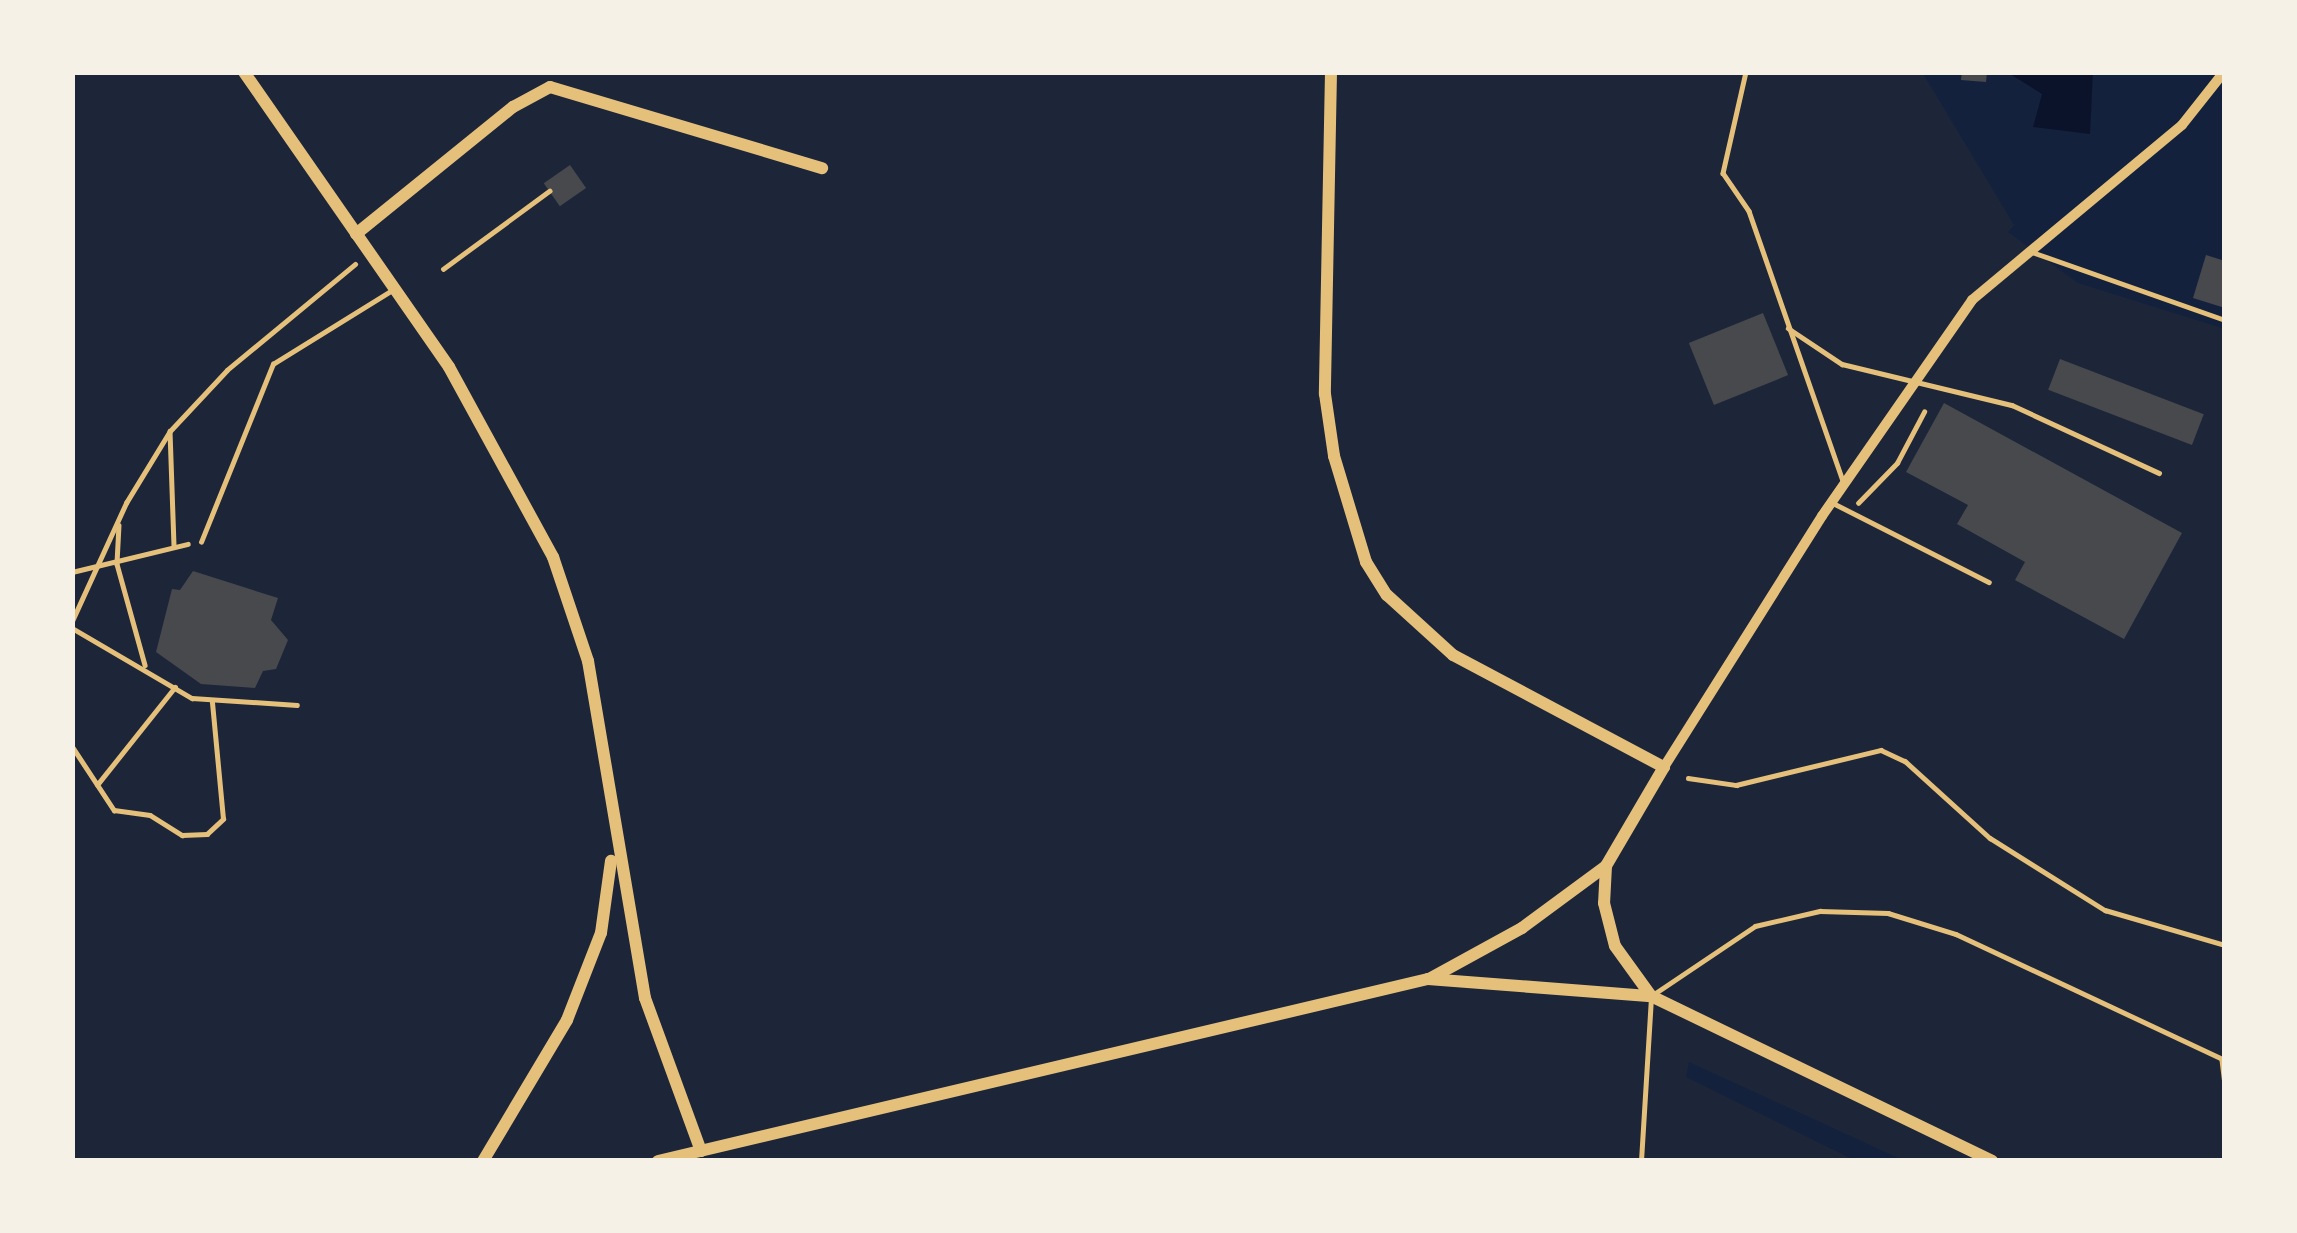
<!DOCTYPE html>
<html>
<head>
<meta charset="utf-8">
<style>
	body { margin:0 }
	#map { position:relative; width:2297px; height:1233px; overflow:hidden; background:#14213d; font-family:"Nunito Sans",sans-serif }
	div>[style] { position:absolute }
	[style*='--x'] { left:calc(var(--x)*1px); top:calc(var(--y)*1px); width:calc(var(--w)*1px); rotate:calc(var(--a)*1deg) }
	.green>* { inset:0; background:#1d2539 }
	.water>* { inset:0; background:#0b132b }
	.building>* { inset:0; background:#48494c; transform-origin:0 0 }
	.path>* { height:4.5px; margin:-2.25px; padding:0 2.25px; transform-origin:2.25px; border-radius:2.25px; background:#e5c07b }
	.service>* { height:4.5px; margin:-2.25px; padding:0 2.25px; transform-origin:2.25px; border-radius:2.25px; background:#e5c07b }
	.minor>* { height:10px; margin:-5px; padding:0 5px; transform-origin:5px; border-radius:5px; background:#e5c07b }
	.tertiary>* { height:12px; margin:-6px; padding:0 6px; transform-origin:6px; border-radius:6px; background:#e5c07b }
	span { translate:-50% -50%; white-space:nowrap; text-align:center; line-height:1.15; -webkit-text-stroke:9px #f6f1e7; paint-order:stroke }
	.frame { position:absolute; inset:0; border:75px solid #f6f1e7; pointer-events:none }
</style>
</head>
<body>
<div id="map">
	<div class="green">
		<i style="clip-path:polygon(72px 72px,1922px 72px,2014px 225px,2008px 232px,2078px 283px,2225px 329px,2225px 1161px,1905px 1161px,1689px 1062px,1686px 1077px,1856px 1161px,72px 1161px)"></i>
	</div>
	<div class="water">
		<i style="clip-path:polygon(2007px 72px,2093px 72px,2090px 134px,2033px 127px,2042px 94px)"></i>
	</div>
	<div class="building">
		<i style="clip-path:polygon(1962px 72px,1987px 72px,1986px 82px,1961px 80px)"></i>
		<i style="left:570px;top:165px;width:28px;height:32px;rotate:55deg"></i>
		<i style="clip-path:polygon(2206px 255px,2225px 261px,2225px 308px,2193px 298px)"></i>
		<i style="left:1763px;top:313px;width:67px;height:80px;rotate:68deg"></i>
		<i style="left:2060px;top:359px;width:154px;height:33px;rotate:21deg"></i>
		<i style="clip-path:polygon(1944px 403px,2182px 533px,2124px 639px,2015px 580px,2025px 562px,1957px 524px,1968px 505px,1906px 472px)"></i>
		<i style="clip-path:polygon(193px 571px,278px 598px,271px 620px,288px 640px,276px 669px,263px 671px,255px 688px,201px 684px,156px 652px,172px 589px,180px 590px)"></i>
	</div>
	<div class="path">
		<i style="--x:443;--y:269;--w:132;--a:-36.3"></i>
		<i style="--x:170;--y:431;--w:115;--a:88"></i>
		<i style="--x:1858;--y:503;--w:56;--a:-45.7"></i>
		<i style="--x:1897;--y:463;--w:58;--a:-62.1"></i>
		<i style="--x:119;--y:525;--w:39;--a:93"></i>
		<i style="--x:117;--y:564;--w:105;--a:74.5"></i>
		<i style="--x:72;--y:572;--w:119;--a:-13.6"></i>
		<i style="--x:72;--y:621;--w:130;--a:-65.4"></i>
		<i style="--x:126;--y:503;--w:84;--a:-58.6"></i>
		<i style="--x:170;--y:431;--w:83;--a:-46.9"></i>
		<i style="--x:227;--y:370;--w:166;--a:-39.6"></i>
		<i style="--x:72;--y:628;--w:139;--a:30.3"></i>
		<i style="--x:192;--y:698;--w:105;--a:3.8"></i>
		<i style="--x:72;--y:746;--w:77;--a:56.7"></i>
		<i style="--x:114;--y:810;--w:36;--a:8"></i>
		<i style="--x:150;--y:815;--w:38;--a:32"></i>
		<i style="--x:182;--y:835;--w:25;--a:-2"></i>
		<i style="--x:207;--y:834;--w:22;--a:-43"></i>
		<i style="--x:223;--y:819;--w:118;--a:-95.4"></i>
		<i style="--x:1688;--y:778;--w:49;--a:8.3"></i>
		<i style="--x:1736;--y:785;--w:149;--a:-13.6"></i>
		<i style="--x:1881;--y:750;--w:26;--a:25"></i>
		<i style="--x:1905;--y:761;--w:115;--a:42.2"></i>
		<i style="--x:1990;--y:838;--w:136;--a:32.1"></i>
		<i style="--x:2105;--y:910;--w:125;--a:16.3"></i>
		<i style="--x:97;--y:785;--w:125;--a:-51.5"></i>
	</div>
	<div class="service">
		<i style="--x:1746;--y:72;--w:104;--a:102.8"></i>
		<i style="--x:1723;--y:173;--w:46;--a:55.6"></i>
		<i style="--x:1749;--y:211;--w:289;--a:70.8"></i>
		<i style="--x:2032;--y:252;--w:205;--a:19.4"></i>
		<i style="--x:1788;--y:328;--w:65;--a:33.7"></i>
		<i style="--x:1842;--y:364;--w:175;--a:13.6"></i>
		<i style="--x:2012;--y:405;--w:162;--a:24.8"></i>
		<i style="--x:1831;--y:502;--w:177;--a:26.9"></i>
		<i style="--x:201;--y:542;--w:192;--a:-68"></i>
		<i style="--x:273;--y:364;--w:142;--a:-31.8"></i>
		<i style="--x:2222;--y:1060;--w:26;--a:83"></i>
		<i style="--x:1641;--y:1161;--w:165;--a:-86.5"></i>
		<i style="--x:1651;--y:996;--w:125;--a:-33.9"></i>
		<i style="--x:1755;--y:926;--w:67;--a:-13"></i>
		<i style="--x:1820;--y:911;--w:68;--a:1.7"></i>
		<i style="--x:1888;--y:913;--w:71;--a:17.2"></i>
		<i style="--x:1956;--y:934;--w:297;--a:25.1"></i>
	</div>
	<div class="minor">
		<i style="--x:1664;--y:767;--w:297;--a:-57.8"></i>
		<i style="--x:1822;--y:516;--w:263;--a:-55.2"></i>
		<i style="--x:1972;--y:300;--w:273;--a:-39.8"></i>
		<i style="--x:2182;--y:125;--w:68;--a:-51.6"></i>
	</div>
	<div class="tertiary">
		<i style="--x:244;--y:72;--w:359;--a:55.2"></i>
		<i style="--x:449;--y:367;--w:217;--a:61.3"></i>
		<i style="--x:553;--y:557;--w:110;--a:71.4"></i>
		<i style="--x:588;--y:661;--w:342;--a:80.4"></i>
		<i style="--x:645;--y:998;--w:163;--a:69.9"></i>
		<i style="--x:1331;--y:72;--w:322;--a:91.1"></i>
		<i style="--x:1325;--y:394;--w:63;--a:81.7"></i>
		<i style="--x:1334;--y:456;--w:111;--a:73.2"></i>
		<i style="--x:1366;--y:562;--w:39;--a:58"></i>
		<i style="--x:1387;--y:595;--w:89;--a:42.3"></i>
		<i style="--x:1453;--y:655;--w:239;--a:28"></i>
		<i style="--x:1664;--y:767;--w:115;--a:120.4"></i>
		<i style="--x:1606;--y:866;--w:104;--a:143.6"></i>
		<i style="--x:1522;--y:928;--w:104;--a:151.2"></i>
		<i style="--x:356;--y:234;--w:202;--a:-39"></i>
		<i style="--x:513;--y:107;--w:42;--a:-28.4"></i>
		<i style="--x:550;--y:87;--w:284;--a:16.6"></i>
		<i style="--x:1606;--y:866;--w:37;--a:93"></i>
		<i style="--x:1604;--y:903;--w:44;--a:75.7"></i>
		<i style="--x:1615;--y:946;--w:62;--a:54.2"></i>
		<i style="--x:483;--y:1161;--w:164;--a:-59.2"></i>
		<i style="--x:567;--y:1020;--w:93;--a:-68.7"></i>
		<i style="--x:601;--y:933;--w:73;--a:-82.1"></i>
		<i style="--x:658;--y:1161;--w:791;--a:-13.3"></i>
		<i style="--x:1428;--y:979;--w:224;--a:4.4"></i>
		<i style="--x:1651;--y:996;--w:379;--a:25.8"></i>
	</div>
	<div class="frame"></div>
</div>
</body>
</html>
